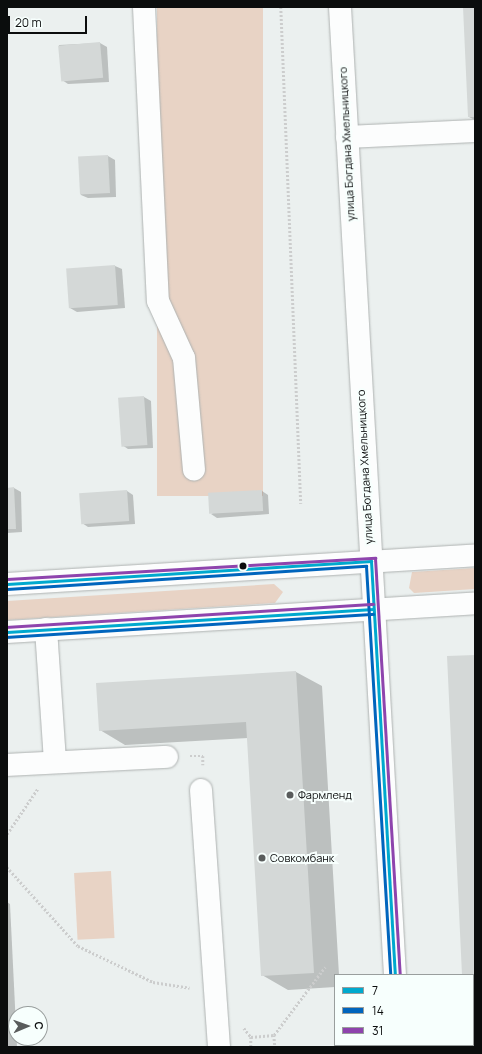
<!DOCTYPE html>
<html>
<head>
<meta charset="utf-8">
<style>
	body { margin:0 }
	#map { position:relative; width:482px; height:1054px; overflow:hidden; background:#ebf0ef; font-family:Manrope,sans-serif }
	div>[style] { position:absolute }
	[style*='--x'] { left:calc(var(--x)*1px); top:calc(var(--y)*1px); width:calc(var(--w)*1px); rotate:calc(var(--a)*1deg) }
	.green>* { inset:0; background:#e8d3c5; transform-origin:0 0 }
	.shadow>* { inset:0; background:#0003 }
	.building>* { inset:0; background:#d4d8d7; transform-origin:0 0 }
	.path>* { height:2.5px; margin-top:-1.25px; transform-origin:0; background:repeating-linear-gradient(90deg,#cccdcd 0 2px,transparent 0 4px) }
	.roads { filter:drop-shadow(0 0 1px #aeb2b1) drop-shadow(0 0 1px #aeb2b1) }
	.minor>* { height:22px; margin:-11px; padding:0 11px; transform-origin:11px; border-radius:11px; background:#fcfdfd }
	.major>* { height:22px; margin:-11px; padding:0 11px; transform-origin:11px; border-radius:11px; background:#fcfdfd }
	.bus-1>* { height:3px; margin:-1.5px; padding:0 1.5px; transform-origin:1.5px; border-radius:1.5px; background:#00a9ce }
	.bus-2>* { height:3px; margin:-1.5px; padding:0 1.5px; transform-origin:1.5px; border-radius:1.5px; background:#0065bd }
	.bus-3>* { height:3px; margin:-1.5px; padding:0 1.5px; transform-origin:1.5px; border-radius:1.5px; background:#8e44ad }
	.dots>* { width:11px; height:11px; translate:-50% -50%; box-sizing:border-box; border:2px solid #f7fffd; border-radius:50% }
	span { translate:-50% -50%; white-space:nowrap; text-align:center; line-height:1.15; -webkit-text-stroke:4px #f7fffd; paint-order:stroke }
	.street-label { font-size:11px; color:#0b0d0d }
	.poi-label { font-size:11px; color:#0b0d0d }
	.left { translate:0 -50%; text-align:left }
	.frame { position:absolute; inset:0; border:8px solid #0b0d0d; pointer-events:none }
	.legend { position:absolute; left:334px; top:974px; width:140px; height:72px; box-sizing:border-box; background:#f7fffd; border:1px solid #999e9d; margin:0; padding:5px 7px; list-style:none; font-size:12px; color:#0b0d0d }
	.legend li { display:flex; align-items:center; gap:8px; height:20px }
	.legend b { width:20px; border:1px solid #999e9d }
	.north { position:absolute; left:8px; top:1006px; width:40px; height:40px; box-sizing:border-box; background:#f7fffd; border:1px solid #999e9d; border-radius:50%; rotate:88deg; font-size:11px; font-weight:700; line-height:16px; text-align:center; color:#0b0d0d }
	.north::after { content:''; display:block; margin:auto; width:14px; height:18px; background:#595c5c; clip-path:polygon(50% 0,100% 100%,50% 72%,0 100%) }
	.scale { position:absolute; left:8px; top:16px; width:79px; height:18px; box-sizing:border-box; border:2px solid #0b0d0d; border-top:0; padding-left:5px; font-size:12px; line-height:14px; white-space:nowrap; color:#0b0d0d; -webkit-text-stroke:3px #f7fffd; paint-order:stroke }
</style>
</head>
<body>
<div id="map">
	<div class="green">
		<i style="left:157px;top:7px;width:106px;height:489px"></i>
		<i style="clip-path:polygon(475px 568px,475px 589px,414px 593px,409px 588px,412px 572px)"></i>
		<i style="clip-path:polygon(274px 584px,283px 592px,275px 603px,7px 620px,7px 601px)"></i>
		<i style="left:111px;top:871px;width:67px;height:37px;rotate:87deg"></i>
	</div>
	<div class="shadow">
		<i style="clip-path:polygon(464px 7px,475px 7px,475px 120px,469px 117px)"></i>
		<i style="clip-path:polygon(100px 43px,107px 47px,109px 82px,68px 84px,62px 80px,59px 45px)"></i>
		<i style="clip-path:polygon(108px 156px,115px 160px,116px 197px,88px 198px,81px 195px,79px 158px)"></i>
		<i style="clip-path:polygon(115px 266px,122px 269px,125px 308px,77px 312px,70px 308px)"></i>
		<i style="clip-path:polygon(144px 397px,151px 401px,153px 448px,128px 449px,122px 445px,119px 399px)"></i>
		<i style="clip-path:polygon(14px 488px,21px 492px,22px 532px,7px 533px,7px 489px)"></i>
		<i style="clip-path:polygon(127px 491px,133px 495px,135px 524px,88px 527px,82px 523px)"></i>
		<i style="clip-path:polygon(262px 491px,268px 495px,269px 514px,217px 518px,211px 514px)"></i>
		<i style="clip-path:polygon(475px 656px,475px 1019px,473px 975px,463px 975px)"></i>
		<i style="clip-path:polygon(296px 672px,322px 686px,339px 975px,335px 975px,335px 987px,288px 990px,262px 975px,248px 738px,125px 745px,100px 730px,97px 684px)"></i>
		<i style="clip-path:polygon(7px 902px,10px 904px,17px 1047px,7px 1047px)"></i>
	</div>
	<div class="building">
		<i style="clip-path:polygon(463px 7px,475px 7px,475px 117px,468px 117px)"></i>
		<i style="left:100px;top:42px;width:36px;height:42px;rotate:85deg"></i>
		<i style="left:108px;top:155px;width:38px;height:30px;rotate:87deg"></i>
		<i style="left:115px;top:265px;width:40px;height:49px;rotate:86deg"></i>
		<i style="left:144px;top:396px;width:49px;height:26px;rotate:86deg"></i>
		<i style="clip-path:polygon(14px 487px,16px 529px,7px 529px,7px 488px)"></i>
		<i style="left:127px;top:490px;width:31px;height:48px;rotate:86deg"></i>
		<i style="left:262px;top:490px;width:21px;height:54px;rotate:87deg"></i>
		<i style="clip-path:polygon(475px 655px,475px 1013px,473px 1013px,473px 975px,462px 975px,447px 656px)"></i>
		<i style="clip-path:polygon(296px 671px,314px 973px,261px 976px,246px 722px,99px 731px,96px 683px)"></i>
	</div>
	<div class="path">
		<i style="--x:281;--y:7;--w:497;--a:87.7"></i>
		<i style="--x:190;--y:756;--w:13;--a:0"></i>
		<i style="--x:203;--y:756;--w:9;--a:90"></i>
		<i style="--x:7;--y:834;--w:55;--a:-56"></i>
		<i style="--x:7;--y:867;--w:106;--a:48.1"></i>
		<i style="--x:78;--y:946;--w:83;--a:25.6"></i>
		<i style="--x:153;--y:982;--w:37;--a:9"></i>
		<i style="--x:244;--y:1028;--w:11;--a:52"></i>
		<i style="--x:251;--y:1037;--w:10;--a:90"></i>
		<i style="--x:274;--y:1035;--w:85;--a:-53.1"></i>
		<i style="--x:251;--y:1037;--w:23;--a:-5"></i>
		<i style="--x:274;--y:1035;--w:12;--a:85"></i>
	</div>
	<div class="roads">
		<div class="minor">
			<i style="--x:144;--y:7;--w:294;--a:87.3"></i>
			<i style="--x:158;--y:301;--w:63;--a:65.5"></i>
			<i style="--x:184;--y:358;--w:112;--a:84.9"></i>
			<i style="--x:347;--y:137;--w:128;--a:-2.7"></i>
			<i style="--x:46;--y:629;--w:133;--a:86.1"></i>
			<i style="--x:7;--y:765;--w:160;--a:-2.9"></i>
			<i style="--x:201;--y:790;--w:258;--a:86"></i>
		</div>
		<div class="major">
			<i style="--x:340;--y:7;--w:970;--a:86.75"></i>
			<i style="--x:7;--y:584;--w:469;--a:-3.5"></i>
			<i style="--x:7;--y:632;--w:469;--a:-3.5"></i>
			<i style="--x:399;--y:1045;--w:2;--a:90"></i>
		</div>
	</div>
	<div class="bus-1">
		<i style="--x:371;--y:561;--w:415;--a:86.7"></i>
		<i style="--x:7;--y:584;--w:365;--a:-3.6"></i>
		<i style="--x:7;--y:632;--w:367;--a:-3.6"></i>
	</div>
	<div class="bus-2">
		<i style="--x:7;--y:589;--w:360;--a:-3.7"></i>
		<i style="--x:366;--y:566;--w:410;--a:86.6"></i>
		<i style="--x:7;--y:637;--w:367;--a:-3.6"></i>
	</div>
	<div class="bus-3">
		<i style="--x:7;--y:579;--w:369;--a:-3.3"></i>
		<i style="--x:375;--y:558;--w:418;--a:86.6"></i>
		<i style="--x:7;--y:627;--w:367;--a:-3.6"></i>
	</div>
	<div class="dots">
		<i style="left:243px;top:566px;background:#0b0d0d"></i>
		<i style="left:290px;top:795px;background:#595c5c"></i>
		<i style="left:262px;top:858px;background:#595c5c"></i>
	</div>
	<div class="street-label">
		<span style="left:347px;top:144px;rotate:-93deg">улица Богдана Хмельницкого</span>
		<span style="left:365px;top:467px;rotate:-93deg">улица Богдана Хмельницкого</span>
	</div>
	<div class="poi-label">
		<span class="left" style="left:298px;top:795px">Фармленд</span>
		<span class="left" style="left:270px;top:858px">Совкомбанк</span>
	</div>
	<div class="frame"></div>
	<ul class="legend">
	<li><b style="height:5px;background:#00a9ce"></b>7</li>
	<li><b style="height:5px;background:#0065bd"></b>14</li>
	<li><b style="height:5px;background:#8e44ad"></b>31</li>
	</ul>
	<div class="north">С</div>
	<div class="scale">20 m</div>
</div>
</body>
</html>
